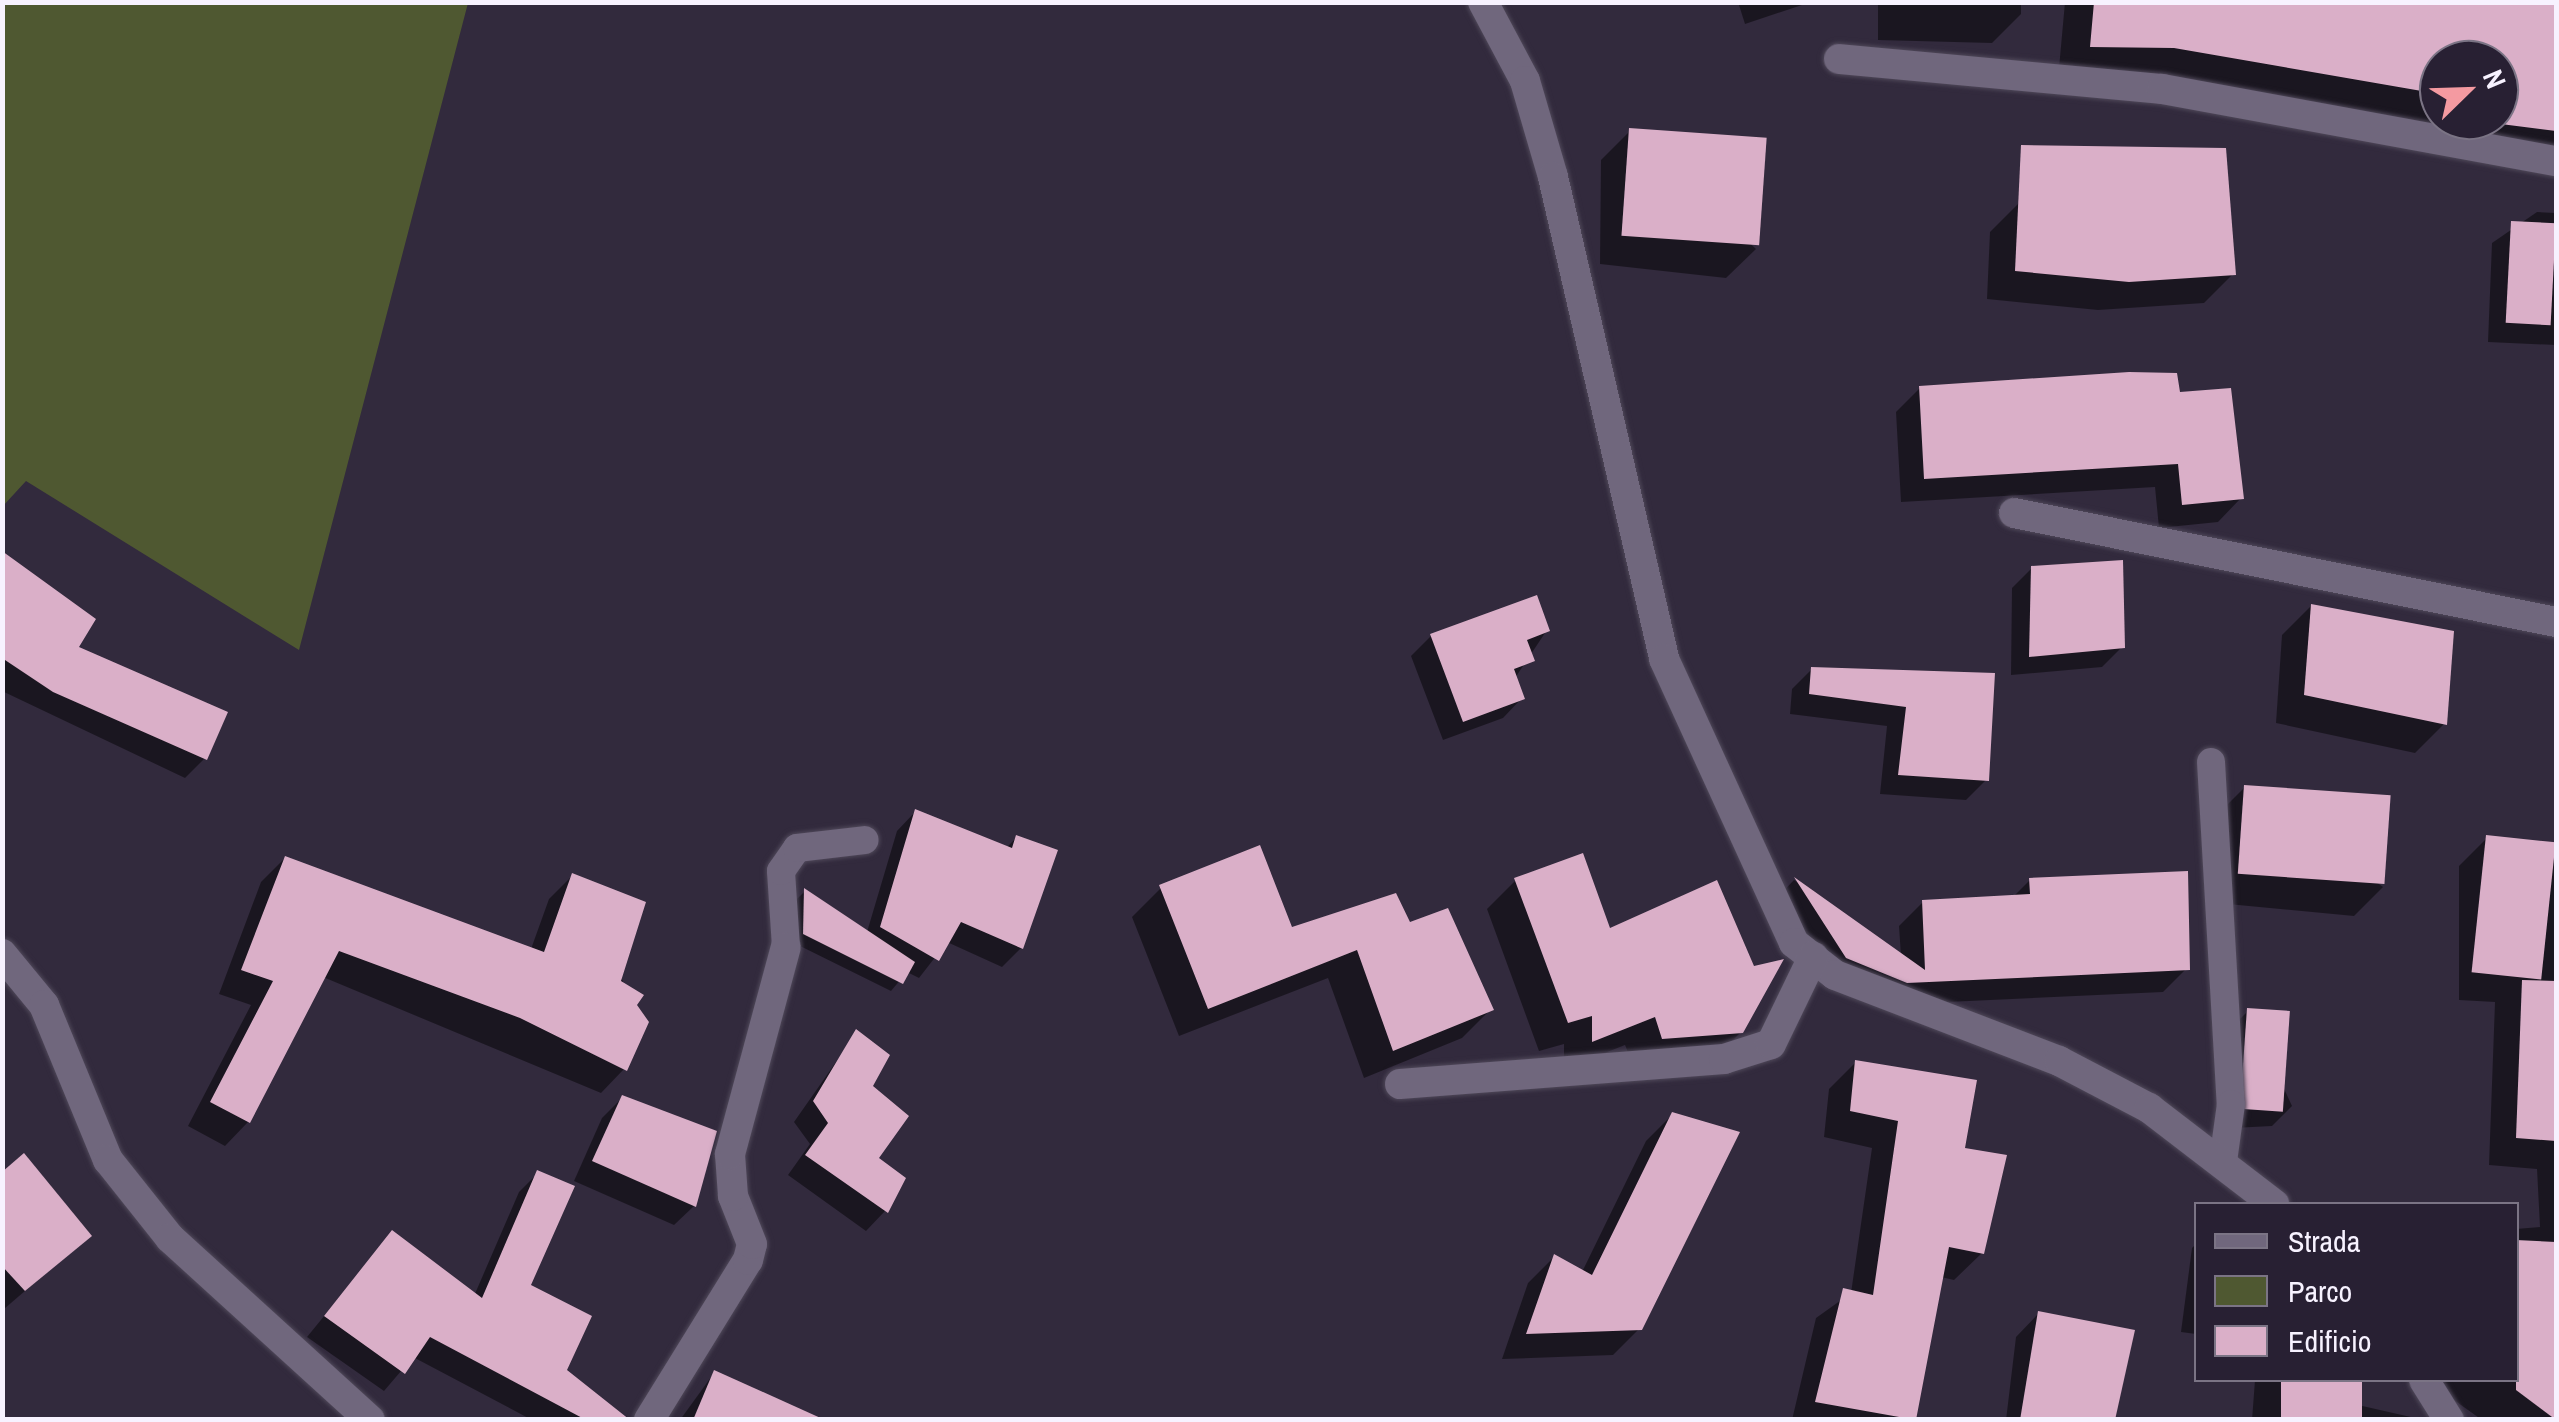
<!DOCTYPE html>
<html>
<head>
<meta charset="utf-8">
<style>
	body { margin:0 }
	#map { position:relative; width:2559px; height:1422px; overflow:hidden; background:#322a3d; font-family:"Archivo Narrow",sans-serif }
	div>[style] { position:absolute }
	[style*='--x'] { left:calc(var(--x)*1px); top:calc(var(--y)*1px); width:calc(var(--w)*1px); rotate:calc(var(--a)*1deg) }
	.green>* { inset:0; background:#4f5831 }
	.shadow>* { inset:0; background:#0007 }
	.building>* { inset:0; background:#daafc8; transform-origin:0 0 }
	.roads { filter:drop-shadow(0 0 2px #4f4859) drop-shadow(0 0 2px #4f4859) }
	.lane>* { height:28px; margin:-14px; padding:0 14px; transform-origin:14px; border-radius:14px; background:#70677d }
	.street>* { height:30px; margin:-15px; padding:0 15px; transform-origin:15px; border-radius:15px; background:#70677d }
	span { translate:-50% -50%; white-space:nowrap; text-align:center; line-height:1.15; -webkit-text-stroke:10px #282033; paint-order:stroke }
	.frame { position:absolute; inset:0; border:5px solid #f7f2ff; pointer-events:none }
	.legend { position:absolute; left:2194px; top:1202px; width:325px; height:180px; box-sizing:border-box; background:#282033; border:2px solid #7b7485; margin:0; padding:12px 18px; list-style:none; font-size:30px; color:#f7f2ff }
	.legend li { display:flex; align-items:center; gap:20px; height:50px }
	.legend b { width:50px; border:2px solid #7b7485 }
	.north { position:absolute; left:2419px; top:40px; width:100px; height:100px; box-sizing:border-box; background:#282033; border:2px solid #7b7485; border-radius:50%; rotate:67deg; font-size:28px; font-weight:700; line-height:40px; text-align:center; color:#f7f2ff }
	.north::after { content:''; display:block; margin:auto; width:35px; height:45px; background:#f49aa1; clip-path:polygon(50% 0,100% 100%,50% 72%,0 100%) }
</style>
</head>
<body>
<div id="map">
	<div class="green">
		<i style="clip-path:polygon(3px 2px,468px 3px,299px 650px,26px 481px,3px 506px)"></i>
	</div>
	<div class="shadow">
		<i style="clip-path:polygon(1738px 2px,1811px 2px,1745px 24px)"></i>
		<i style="clip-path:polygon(1878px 2px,2021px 2px,2021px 14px,1992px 43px,1878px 40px)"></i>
		<i style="clip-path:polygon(evenodd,2065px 2px,2556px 2px,2556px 171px,2058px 79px,2065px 2px,2439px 60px,2499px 60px,2499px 120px,2439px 120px,2439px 60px)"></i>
		<i style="clip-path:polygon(1630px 131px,1756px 249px,1726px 278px,1600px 264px,1601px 160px)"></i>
		<i style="clip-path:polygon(2019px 203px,2233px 274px,2204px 303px,2098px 310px,1987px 299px,1990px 232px)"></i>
		<i style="clip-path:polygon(2537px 212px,2556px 213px,2556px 345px,2488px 342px,2492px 243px)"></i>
		<i style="clip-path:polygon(1920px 388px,2178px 394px,2241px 498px,2218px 522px,2159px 528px,2155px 487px,1901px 502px,1896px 412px)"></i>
		<i style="clip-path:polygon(2px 562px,76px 648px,205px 758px,185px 778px,2px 691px)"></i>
		<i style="clip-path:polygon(2032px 568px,2122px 647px,2102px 667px,2011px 675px,2012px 588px)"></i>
		<i style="clip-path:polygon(2311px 606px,2444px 724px,2415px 753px,2276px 723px,2282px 635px)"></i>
		<i style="clip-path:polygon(1547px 630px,1515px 678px,1522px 698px,1503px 718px,1443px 740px,1411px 656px,1431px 636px)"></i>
		<i style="clip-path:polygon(1812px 669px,1992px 675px,1986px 780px,1966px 800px,1880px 794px,1887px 726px,1790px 714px,1792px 689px)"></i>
		<i style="clip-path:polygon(2245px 787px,2383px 887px,2354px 916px,2207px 902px,2216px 816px)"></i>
		<i style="clip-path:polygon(915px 812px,1006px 848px,1017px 837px,1055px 851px,1021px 948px,1002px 967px,947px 942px,919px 978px,907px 972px,891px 991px,794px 943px,796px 900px,805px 891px,867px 932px,897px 831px)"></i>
		<i style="clip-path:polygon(2487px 838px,2556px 844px,2556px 1420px,2482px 1420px,2426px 1380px,2516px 1380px,2516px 1229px,2540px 1227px,2537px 1169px,2489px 1165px,2495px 1002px,2459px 1000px,2459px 866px)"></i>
		<i style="clip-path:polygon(285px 858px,531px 949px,549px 899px,573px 875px,634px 1005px,624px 1069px,601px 1093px,323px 977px,248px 1122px,225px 1146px,188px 1126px,251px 1005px,219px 994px,261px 882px)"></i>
		<i style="clip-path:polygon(1516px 880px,1609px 931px,1741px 1032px,1711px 1062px,1634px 1067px,1625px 1045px,1564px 1069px,1564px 1044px,1539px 1051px,1487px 909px)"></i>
		<i style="clip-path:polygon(1794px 880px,1901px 956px,1899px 926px,1923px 902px,2013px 897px,2030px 880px,2187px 968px,2163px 992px,1882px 1005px,1772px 903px)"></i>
		<i style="clip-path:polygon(1161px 888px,1291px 930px,1408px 926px,1491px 1009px,1462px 1038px,1364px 1078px,1328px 978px,1179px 1036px,1132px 917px)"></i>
		<i style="clip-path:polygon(2248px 1011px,2292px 1106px,2272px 1126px,2233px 1128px,2228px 1031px)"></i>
		<i style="clip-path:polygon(857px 1032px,885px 1211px,866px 1231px,788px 1175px,810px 1144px,794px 1122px)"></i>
		<i style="clip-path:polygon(1856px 1062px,1962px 1150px,1982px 1253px,1954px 1280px,1941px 1277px,1913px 1420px,1792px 1420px,1816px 1318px,1851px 1293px,1872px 1148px,1824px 1137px,1829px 1089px)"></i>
		<i style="clip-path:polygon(622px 1098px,694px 1206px,674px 1225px,574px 1181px,602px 1118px)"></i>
		<i style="clip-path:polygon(1672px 1115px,1640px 1328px,1613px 1355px,1502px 1359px,1528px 1283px,1554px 1257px,1582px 1272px,1646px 1141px)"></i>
		<i style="clip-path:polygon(538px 1173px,527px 1286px,564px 1370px,627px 1420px,532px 1420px,413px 1357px,384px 1391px,307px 1337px,392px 1233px,474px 1296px,519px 1192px)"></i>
		<i style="clip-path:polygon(2px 1175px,89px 1236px,4px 1309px,2px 1307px)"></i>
		<i style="clip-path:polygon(2196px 1244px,2196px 1334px,2181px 1332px,2192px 1248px)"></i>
		<i style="clip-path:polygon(2039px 1313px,2113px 1419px,2117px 1420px,2006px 1420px,2016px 1337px)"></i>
		<i style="clip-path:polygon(714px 1373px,800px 1420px,680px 1420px)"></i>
		<i style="clip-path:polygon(2255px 1380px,2359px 1380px,2358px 1405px,2424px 1420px,2252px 1420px)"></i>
	</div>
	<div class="building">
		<i style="clip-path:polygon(2094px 2px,2556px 2px,2556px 131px,2493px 123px,2499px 60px,2439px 60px,2439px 94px,2174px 48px,2090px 47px)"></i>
		<i style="left:1629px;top:128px;width:138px;height:108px;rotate:4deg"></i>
		<i style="clip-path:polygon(2021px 145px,2226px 148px,2236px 275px,2129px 282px,2015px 271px)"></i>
		<i style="left:2511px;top:221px;width:45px;height:102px;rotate:3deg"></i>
		<i style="clip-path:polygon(2129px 372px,2177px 373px,2180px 392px,2231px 388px,2244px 499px,2182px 505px,2178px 464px,1924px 479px,1919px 386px)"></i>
		<i style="clip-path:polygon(2px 551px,96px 619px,79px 647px,228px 712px,207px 760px,53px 692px,2px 658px)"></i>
		<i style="clip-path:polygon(2123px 560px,2125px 648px,2029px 657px,2031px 566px)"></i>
		<i style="clip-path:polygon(1537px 595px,1550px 631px,1527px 640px,1535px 661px,1514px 669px,1525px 699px,1463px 722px,1430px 634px)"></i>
		<i style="clip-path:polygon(2311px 604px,2454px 631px,2447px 725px,2304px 695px)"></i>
		<i style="clip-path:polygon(1811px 667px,1995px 673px,1989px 781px,1898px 775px,1906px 707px,1809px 694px)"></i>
		<i style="left:2244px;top:785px;width:147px;height:89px;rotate:4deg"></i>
		<i style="clip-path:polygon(915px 809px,1012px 848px,1016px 835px,1058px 850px,1023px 949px,961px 922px,939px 961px,880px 927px)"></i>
		<i style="left:2486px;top:835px;width:70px;height:138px;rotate:6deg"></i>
		<i style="clip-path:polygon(1260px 845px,1292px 927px,1396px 893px,1410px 922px,1448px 908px,1494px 1010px,1393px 1051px,1357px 950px,1208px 1009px,1159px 885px)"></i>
		<i style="clip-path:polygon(1583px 853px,1610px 928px,1717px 880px,1754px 966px,1784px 959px,1743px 1033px,1662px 1039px,1655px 1017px,1592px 1042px,1592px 1016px,1568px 1023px,1514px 878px)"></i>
		<i style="clip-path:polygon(285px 856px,544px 952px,572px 873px,646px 902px,621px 981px,644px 995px,637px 1005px,649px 1022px,627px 1071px,520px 1018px,339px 951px,250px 1123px,210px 1102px,273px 981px,241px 970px)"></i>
		<i style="clip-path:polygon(2188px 871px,2190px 970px,1907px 983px,1846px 958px,1794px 877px,1925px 970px,1922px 900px,2030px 894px,2029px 878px)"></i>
		<i style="clip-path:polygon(804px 888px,915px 962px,903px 984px,803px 934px)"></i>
		<i style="clip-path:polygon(2522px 980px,2556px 981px,2556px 1141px,2516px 1138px)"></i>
		<i style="left:2247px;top:1008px;width:43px;height:101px;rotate:4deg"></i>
		<i style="clip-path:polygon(856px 1029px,890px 1055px,873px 1086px,909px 1116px,879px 1158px,906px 1178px,888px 1213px,805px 1155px,828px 1123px,813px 1101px)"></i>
		<i style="clip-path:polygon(1855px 1060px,1977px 1080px,1965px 1148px,2007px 1155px,1984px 1254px,1949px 1247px,1916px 1420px,1815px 1402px,1843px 1288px,1873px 1295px,1898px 1121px,1850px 1111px)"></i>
		<i style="clip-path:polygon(622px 1095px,717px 1131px,696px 1207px,592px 1161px)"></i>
		<i style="clip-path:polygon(1672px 1112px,1740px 1132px,1642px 1330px,1526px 1334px,1554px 1254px,1592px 1275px)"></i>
		<i style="clip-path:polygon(24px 1153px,92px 1236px,25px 1291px,2px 1266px,2px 1172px)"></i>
		<i style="clip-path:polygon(537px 1170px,575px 1186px,531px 1285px,592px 1316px,567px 1370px,630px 1420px,586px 1420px,430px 1337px,405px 1374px,324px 1316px,392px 1230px,482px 1298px)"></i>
		<i style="clip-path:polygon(2516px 1240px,2556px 1242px,2556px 1420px,2516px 1390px)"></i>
		<i style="clip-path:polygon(2038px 1311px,2135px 1330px,2115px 1420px,2020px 1420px)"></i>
		<i style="clip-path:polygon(714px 1370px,825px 1420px,693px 1420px)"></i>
		<i style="left:2281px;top:1380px;width:81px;height:40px"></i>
	</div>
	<div class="roads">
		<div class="lane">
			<i style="--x:2211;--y:762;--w:343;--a:86.7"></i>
			<i style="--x:2231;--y:1104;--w:59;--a:97.9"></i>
			<i style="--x:786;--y:947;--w:76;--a:-93.8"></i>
			<i style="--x:781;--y:871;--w:28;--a:-55"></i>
			<i style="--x:797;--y:848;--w:68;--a:-6.7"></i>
		</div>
		<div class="street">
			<i style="--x:1483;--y:2;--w:89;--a:62"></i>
			<i style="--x:1525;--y:81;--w:100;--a:73.7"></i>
			<i style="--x:1553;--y:177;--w:495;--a:77"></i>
			<i style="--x:1664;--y:659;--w:312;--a:65.4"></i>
			<i style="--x:1794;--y:943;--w:52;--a:38"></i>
			<i style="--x:1835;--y:975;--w:240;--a:21"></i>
			<i style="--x:2059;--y:1061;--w:102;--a:27.6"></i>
			<i style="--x:2149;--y:1108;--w:158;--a:37.5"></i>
			<i style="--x:1839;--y:59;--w:324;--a:5.3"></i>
			<i style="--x:2162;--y:89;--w:401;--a:10.4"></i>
			<i style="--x:2014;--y:513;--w:553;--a:11.37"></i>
			<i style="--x:2;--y:954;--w:66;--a:50.5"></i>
			<i style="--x:44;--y:1005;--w:168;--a:67.6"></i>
			<i style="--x:108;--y:1160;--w:100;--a:51.5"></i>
			<i style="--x:170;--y:1238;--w:270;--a:42.3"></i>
			<i style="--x:1400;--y:1084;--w:325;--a:-4.4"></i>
			<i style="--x:1724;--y:1059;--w:49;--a:-17.7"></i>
			<i style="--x:1771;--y:1044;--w:97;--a:-64.2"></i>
			<i style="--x:2424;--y:1380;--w:47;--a:58"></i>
			<i style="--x:649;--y:1420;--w:188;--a:-58.3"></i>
			<i style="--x:748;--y:1260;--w:16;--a:-76"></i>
			<i style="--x:752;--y:1244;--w:52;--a:-111.6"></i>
			<i style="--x:733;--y:1196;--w:42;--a:-94.1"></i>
			<i style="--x:730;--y:1154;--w:214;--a:-74.9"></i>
		</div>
	</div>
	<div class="frame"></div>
	<ul class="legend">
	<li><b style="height:12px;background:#70677d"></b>Strada</li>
	<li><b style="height:28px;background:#4f5831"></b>Parco</li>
	<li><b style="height:28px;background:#daafc8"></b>Edificio</li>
	</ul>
	<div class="north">N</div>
</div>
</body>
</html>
